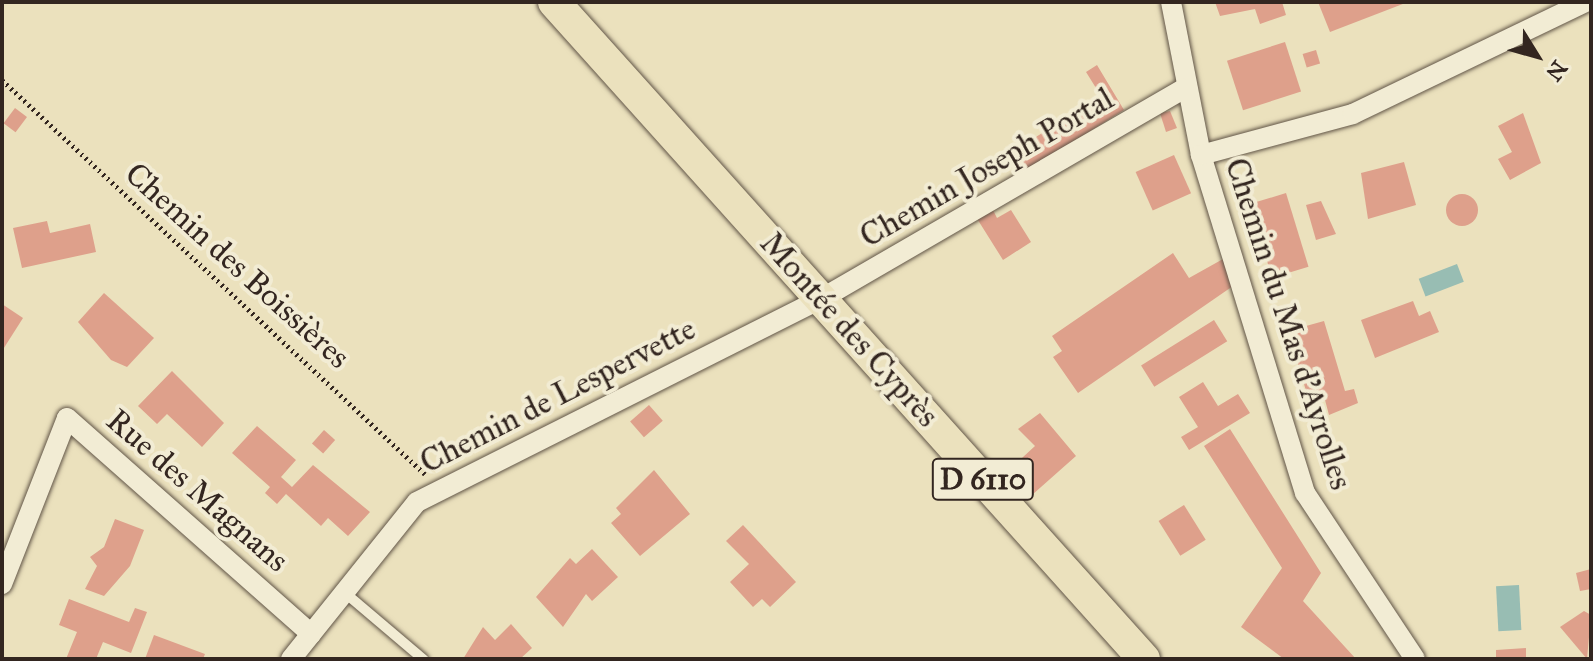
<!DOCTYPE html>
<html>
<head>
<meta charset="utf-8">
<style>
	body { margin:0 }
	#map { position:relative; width:1593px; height:661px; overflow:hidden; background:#ebe1bd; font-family:"IM FELL Great Primer",serif }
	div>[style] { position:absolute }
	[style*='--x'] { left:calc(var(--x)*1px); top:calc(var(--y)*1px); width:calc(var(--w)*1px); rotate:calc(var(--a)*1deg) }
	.water>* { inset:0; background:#98bdb3; transform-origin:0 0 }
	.building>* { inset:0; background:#dea08b; transform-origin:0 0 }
	.round { border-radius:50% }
	.path>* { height:5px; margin-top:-2.5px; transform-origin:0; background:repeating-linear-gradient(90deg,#332620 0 2px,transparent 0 6px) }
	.roads { filter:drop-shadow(0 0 2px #615547) drop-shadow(0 0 2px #615547) }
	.lane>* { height:10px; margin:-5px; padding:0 5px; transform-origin:5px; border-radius:5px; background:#f2ecd4 }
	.street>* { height:20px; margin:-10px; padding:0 10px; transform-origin:10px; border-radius:10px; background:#f2ecd4 }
	.primary>* { height:32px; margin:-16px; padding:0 16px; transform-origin:16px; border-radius:16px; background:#ebe1bd }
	span { translate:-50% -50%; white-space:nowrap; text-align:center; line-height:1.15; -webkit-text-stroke:8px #f2ecd4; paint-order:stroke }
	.shield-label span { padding:2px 6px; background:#f2ecd4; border:2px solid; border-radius:6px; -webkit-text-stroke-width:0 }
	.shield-label { font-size:30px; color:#332620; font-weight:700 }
	.street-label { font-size:32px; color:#332620 }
	.frame { position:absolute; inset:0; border:4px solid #332620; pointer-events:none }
	.north { position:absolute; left:1497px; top:16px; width:80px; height:80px; -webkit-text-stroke:6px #f2ecd4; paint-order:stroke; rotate:127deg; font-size:22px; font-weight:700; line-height:32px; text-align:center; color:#332620 }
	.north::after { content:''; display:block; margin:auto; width:28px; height:36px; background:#332620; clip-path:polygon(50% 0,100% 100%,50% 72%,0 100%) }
</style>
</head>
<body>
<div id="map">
	<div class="water">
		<i style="left:1457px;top:264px;width:19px;height:41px;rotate:69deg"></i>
		<i style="left:1519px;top:585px;width:45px;height:23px;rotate:87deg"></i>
	</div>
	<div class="building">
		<i style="clip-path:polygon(1215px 2px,1282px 2px,1286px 15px,1260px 24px,1255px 9px,1220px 16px)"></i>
		<i style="clip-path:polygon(1318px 2px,1408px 2px,1330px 32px)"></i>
		<i style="left:1285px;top:42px;width:52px;height:61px;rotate:72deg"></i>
		<i style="left:1316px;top:50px;width:14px;height:14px;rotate:73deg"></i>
		<i style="clip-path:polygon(1097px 65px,1124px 110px,1026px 171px,1012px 152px,1101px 96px,1086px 72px)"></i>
		<i style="left:15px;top:108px;width:15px;height:19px;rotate:37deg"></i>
		<i style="clip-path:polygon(1170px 111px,1177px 128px,1166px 132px,1160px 113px)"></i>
		<i style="clip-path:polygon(1523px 113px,1541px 163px,1510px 180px,1498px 159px,1512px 152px,1498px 126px)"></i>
		<i style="left:1174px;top:155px;width:42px;height:42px;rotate:66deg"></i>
		<i style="clip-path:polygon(1404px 162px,1416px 205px,1368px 219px,1361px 173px)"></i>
		<i style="left:1286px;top:193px;width:77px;height:38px;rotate:73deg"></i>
		<i class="round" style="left:1446px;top:194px;width:32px;height:32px"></i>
		<i style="clip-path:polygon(1321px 201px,1336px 234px,1316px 240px,1306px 205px)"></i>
		<i style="clip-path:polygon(992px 208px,997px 218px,1011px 210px,1031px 242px,1003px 260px,976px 217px)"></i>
		<i style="clip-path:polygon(47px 221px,50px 233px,90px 224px,96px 252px,22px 268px,13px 228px)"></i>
		<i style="clip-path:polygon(1173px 253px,1189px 278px,1223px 259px,1233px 286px,1078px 393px,1053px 357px,1062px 351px,1052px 336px)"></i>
		<i style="clip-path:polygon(104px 293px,154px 338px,127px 367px,111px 360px,78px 322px)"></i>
		<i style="clip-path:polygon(1413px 301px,1419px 316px,1430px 311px,1439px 332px,1375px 358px,1361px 320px)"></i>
		<i style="clip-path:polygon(2px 304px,23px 318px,2px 351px)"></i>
		<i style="left:1214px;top:320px;width:25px;height:86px;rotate:58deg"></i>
		<i style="clip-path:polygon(1324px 321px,1345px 391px,1354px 389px,1358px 403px,1329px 415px,1325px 400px,1310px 404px,1288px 331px)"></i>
		<i style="clip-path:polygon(172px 371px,224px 423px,202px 447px,167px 414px,157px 424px,138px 406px)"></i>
		<i style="clip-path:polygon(1203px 382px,1218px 406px,1238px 394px,1250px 413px,1189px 450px,1181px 437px,1198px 427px,1179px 397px)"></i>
		<i style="left:649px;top:405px;width:21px;height:25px;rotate:49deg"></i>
		<i style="clip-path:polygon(1040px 413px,1076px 456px,1032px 495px,1010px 469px,1035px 446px,1018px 429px)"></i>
		<i style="clip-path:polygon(257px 426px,296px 460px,281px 477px,292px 487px,313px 465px,370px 512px,348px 536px,328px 518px,321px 526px,286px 494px,277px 504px,265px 493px,270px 487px,232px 453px)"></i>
		<i style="clip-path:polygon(1230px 429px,1321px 573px,1303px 601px,1356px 659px,1284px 659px,1241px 627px,1282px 568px,1204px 446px)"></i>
		<i style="left:324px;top:430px;width:15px;height:18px;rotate:42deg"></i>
		<i style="clip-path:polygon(654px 470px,690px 514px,640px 556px,611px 523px,621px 514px,616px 508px)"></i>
		<i style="left:1184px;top:505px;width:41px;height:30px;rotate:58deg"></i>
		<i style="clip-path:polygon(115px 519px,144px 530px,130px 566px,104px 596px,85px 589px,97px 566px,90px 557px,104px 547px)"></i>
		<i style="clip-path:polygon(743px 525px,796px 582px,770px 607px,762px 599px,753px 607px,730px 582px,749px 564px,726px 541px)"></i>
		<i style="clip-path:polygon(592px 549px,618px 577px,592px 601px,586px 594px,563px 627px,536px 597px,570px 558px,576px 564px)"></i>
		<i style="clip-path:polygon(1591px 569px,1591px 589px,1580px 591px,1576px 573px)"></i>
		<i style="clip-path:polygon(69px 599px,129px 622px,135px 608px,147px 612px,131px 653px,103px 642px,96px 659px,66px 659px,77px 632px,59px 625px)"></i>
		<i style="clip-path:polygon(1584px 611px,1591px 615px,1587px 659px,1560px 627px)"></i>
		<i style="clip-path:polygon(511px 624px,532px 648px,520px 659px,463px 659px,483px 627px,495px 640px)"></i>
		<i style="clip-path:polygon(154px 635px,205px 654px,203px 659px,145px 659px)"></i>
		<i style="clip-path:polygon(1526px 648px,1526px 659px,1496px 659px,1496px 650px)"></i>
	</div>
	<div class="path">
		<i style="--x:2;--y:80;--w:578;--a:42.97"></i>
	</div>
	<div class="roads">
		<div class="lane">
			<i style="--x:344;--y:592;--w:104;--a:40.3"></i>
		</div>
		<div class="street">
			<i style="--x:1171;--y:2;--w:156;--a:78.9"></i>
			<i style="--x:2;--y:584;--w:178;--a:-68.6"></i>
			<i style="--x:67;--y:418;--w:326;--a:41.5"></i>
			<i style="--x:291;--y:659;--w:201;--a:-51.3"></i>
			<i style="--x:417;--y:502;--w:452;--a:-26.7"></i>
			<i style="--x:821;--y:299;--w:419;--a:-30.1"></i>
			<i style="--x:1415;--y:659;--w:199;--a:-123.5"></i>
			<i style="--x:1305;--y:493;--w:354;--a:-107.1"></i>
			<i style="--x:1201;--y:155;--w:157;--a:-15.1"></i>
			<i style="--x:1353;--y:114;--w:259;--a:-25.7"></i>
		</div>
		<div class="primary">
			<i style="--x:554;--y:2;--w:883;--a:48.08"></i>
		</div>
	</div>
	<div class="shield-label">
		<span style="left:983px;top:479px">D 6110</span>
	</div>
	<div class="street-label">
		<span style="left:987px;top:168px;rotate:-30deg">Chemin Joseph Portal</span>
		<span style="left:237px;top:266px;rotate:42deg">Chemin des Boissières</span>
		<span style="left:1288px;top:324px;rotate:72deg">Chemin du Mas d'Ayrolles</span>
		<span style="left:849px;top:330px;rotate:48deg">Montée des Cyprès</span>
		<span style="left:558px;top:396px;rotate:-27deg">Chemin de Lespervette</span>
		<span style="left:197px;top:491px;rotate:41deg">Rue des Magnans</span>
	</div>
	<div class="frame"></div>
	<div class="north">N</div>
</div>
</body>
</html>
